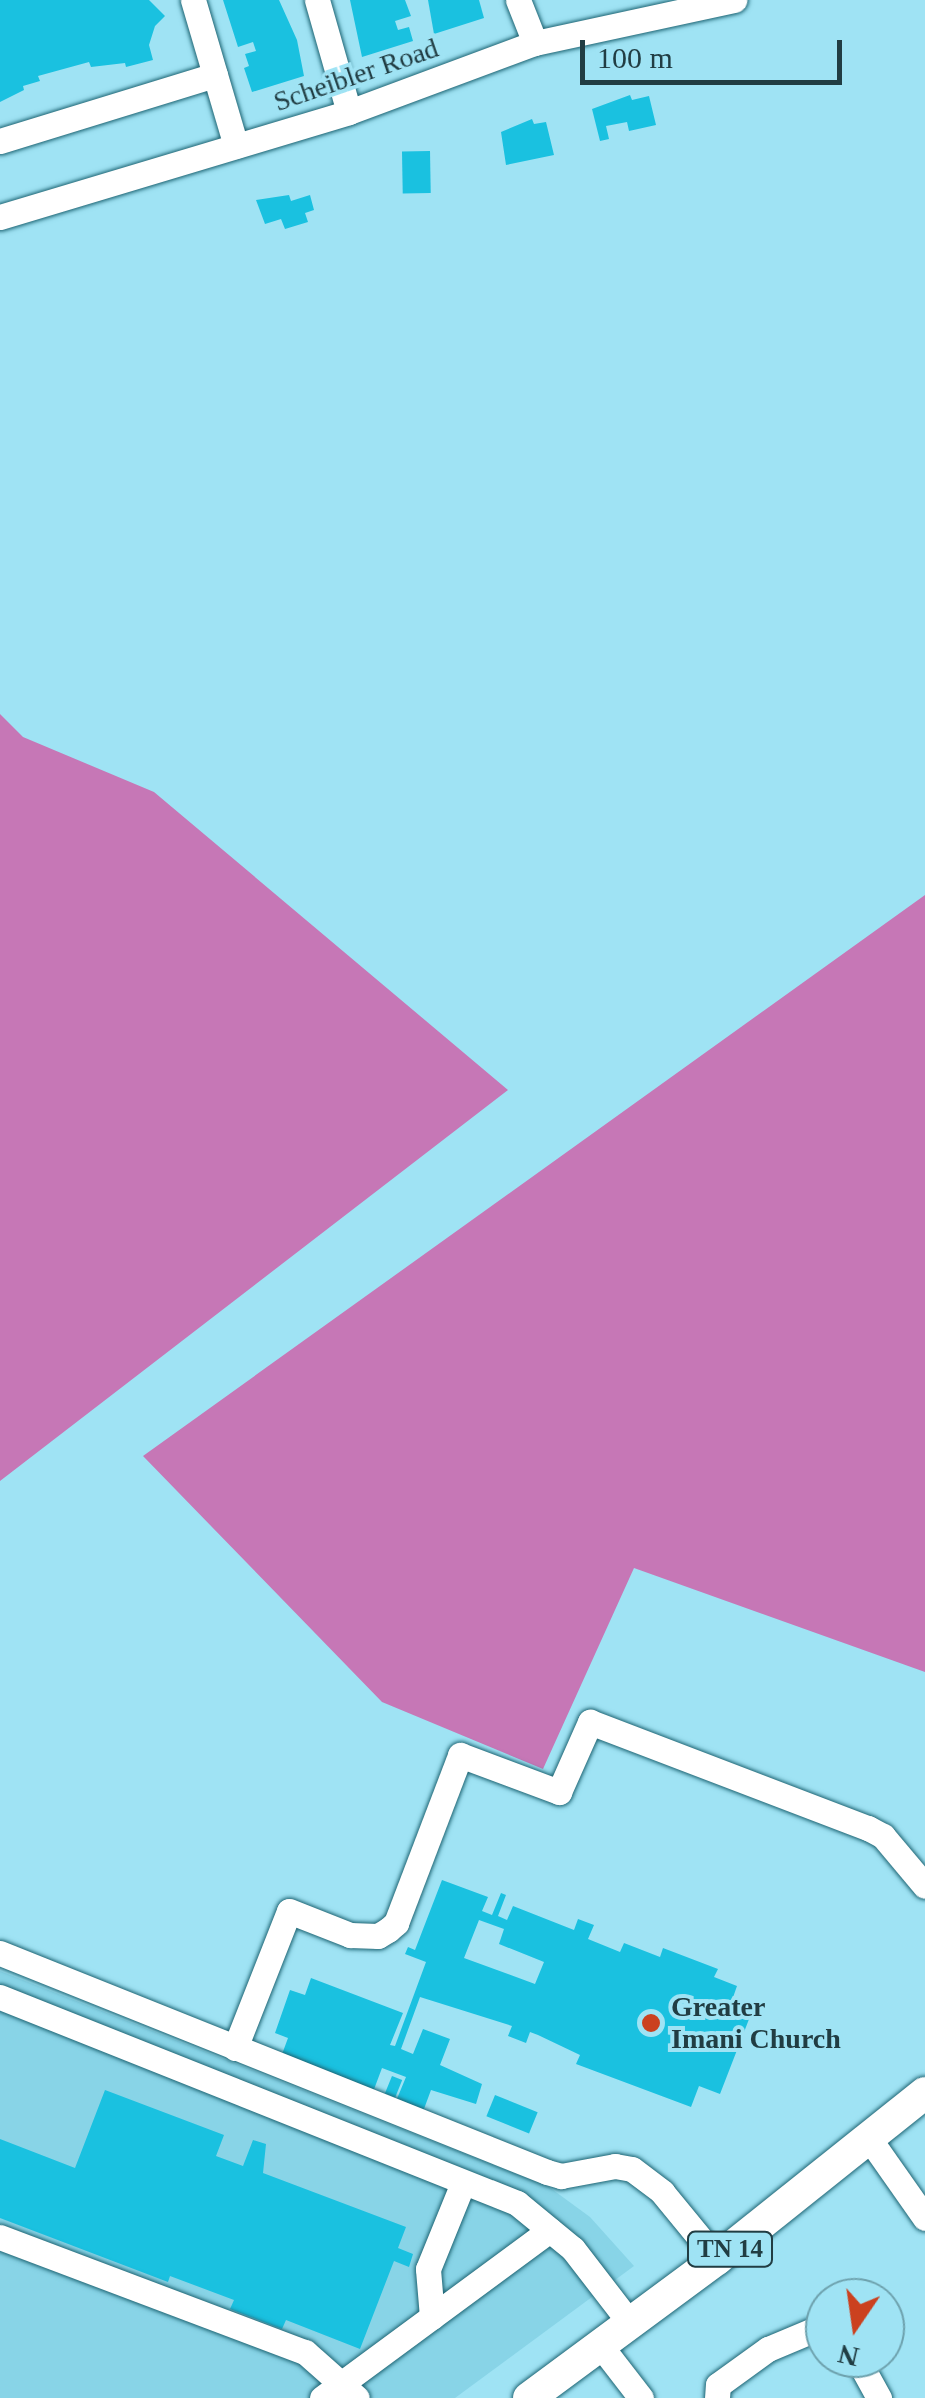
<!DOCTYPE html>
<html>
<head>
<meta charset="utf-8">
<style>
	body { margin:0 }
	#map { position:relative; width:925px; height:2398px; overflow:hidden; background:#9fe3f4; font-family:"Times New Roman",serif }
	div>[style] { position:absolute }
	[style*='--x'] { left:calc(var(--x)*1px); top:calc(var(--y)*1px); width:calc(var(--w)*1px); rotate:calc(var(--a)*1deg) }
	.built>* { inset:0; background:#88d4e7 }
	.forest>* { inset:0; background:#c677b6 }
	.building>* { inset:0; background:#1ac1e0; transform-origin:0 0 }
	.roads { filter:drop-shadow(0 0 2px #1d6473) drop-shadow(0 0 2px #1d6473) }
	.minor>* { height:25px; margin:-12.5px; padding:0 12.5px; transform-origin:12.5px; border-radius:12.5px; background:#fff }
	.major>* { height:32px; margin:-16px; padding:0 16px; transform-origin:16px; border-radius:16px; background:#fff }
	.dots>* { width:28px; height:28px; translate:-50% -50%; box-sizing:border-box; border:5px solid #9fe3f4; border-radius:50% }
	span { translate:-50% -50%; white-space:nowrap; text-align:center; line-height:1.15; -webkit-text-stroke:8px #9fe3f4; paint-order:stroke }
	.shield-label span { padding:2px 8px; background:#9fe3f4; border:2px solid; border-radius:8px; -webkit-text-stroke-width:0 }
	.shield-label { font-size:25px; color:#213d43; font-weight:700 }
	.street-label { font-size:28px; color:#213d43 }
	.poi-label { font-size:28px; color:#213d43; font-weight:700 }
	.left { translate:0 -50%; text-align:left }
	.north { position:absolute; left:805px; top:2278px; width:100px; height:100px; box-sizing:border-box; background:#9fe3f4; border:2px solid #6da1ad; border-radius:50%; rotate:193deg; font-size:28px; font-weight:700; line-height:40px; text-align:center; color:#213d43 }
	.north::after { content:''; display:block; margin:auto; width:35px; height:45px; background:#cb411f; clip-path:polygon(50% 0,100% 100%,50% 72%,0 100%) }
	.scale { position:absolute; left:580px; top:40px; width:262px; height:45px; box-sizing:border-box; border:5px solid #213d43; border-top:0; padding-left:12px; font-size:30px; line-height:35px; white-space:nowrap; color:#213d43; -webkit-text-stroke:8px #9fe3f4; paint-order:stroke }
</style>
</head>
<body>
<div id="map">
	<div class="built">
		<i style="clip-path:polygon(0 1971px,549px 2187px,590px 2217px,634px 2266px,455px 2398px,0 2398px)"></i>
	</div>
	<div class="forest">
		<i style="clip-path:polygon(0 714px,23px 737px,154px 792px,508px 1090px,0 1481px)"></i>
		<i style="clip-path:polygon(925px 895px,925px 1672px,634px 1568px,543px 1769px,382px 1702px,143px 1456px)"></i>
	</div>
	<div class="building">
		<i style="clip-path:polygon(0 0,149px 0,165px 16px,155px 26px,149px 45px,153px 60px,126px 67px,125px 63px,91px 67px,89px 62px,38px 76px,40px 81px,23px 86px,24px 90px,0 102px)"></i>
		<i style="clip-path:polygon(223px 0,279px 0,297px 40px,304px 76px,252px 92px,244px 68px,249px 66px,245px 54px,256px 51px,253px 42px,238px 47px)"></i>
		<i style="clip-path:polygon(350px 0,405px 0,411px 16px,395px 21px,398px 30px,409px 27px,413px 41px,362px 57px)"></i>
		<i style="clip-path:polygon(428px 0,479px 0,484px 18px,434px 34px)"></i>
		<i style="clip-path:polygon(630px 95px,632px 100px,649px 96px,656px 125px,629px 131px,627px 122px,606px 126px,609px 139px,600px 141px,592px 109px)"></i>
		<i style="clip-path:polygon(532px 119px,534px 124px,546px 122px,554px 155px,506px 165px,501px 132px)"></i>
		<i style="left:430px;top:151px;width:42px;height:28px;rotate:89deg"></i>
		<i style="clip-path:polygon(289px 195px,291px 201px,310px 195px,314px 210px,305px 213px,308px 222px,285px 229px,281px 219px,265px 224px,256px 200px)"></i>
		<i style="clip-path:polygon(evenodd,442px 1880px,488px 1897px,482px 1911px,492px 1915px,501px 1893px,506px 1895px,498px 1916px,507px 1920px,513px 1906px,574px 1930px,578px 1919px,594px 1925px,588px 1939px,620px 1952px,624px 1943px,660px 1957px,663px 1948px,718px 1969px,714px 1977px,737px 1986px,730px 2006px,751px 2014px,720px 2094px,699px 2086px,691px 2107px,576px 2064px,580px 2055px,538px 2035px,530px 2032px,526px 2043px,508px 2036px,512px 2026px,420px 1997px,401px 2049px,413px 2054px,423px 2029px,450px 2039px,440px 2065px,482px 2084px,476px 2104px,431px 2090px,421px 2117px,394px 2106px,406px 2077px,382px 2068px,373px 2092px,281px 2057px,288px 2038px,275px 2033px,290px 1990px,305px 1995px,311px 1978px,403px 2013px,390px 2045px,395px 2046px,426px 1962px,405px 1954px,408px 1947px,415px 1950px,442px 1880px,479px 1920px,504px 1929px,499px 1944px,544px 1962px,535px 1984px,464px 1958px,479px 1920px)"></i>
		<i style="left:392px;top:2076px;width:11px;height:19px;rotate:22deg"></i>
		<i style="clip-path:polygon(105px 2090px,224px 2135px,216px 2156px,243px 2166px,253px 2140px,266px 2144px,263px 2173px,406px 2227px,398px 2248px,413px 2254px,409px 2267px,394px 2261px,360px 2349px,286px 2320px,282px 2329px,230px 2309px,234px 2300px,170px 2276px,168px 2282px,0 2218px,0 2139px,75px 2168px)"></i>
		<i style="left:495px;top:2095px;width:46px;height:23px;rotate:22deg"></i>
	</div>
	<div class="roads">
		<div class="minor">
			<i style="--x:193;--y:0;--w:152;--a:73.6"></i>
			<i style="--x:317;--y:0;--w:116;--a:74.1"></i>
			<i style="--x:518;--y:0;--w:46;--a:68.4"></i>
			<i style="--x:0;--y:141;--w:225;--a:-17.1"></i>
			<i style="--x:0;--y:217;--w:364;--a:-16.7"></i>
			<i style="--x:349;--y:112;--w:198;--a:-20.4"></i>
			<i style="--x:535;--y:43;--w:204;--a:-12.2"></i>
			<i style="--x:0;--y:1953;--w:589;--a:21.82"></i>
			<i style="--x:547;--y:2172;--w:15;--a:16"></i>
			<i style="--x:561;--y:2176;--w:55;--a:-10.5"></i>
			<i style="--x:615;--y:2166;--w:17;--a:10"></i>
			<i style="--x:632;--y:2169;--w:38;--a:37"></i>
			<i style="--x:662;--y:2192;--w:87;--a:50.6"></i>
			<i style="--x:0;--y:1997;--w:557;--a:21.72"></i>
			<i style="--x:517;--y:2203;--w:72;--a:39.4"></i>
			<i style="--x:573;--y:2249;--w:93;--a:52.4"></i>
			<i style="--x:235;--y:2048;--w:147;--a:-68.5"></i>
			<i style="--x:289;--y:1911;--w:66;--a:21.5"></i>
			<i style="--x:350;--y:1935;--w:28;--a:2"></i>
			<i style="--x:378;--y:1936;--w:12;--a:-31"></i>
			<i style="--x:388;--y:1930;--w:11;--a:-41"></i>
			<i style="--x:396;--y:1923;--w:180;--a:-69.1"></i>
			<i style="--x:460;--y:1755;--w:106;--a:20.5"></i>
			<i style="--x:559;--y:1792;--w:77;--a:-66.1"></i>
			<i style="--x:590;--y:1722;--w:298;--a:20.9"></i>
			<i style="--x:868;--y:1828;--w:17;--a:28"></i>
			<i style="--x:883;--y:1836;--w:65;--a:50"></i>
			<i style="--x:868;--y:2137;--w:99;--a:54.9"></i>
			<i style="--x:0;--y:2237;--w:326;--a:20.7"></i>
			<i style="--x:305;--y:2352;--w:69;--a:41.5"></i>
			<i style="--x:432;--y:2317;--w:48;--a:-94.8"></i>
			<i style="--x:428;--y:2269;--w:93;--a:-67.9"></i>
			<i style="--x:600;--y:2345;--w:67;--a:52.3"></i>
			<i style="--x:857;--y:2358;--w:46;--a:61.2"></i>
			<i style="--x:322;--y:2398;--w:283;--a:-36.4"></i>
			<i style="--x:717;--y:2398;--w:13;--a:-86"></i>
			<i style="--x:718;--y:2385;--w:62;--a:-35.8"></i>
			<i style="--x:768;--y:2349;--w:62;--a:-22.8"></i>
		</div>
		<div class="major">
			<i style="--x:529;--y:2398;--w:234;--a:-36.5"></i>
			<i style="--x:717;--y:2259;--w:266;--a:-38.6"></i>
		</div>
	</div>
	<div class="dots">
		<i style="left:651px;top:2023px;background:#cb411f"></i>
	</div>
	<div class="shield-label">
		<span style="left:730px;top:2249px">TN 14</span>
	</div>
	<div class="street-label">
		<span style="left:356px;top:75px;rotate:-19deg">Scheibler Road</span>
	</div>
	<div class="poi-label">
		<span class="left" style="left:671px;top:2023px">Greater<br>Imani Church</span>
	</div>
	<div class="north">N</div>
	<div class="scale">100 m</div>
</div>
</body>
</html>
